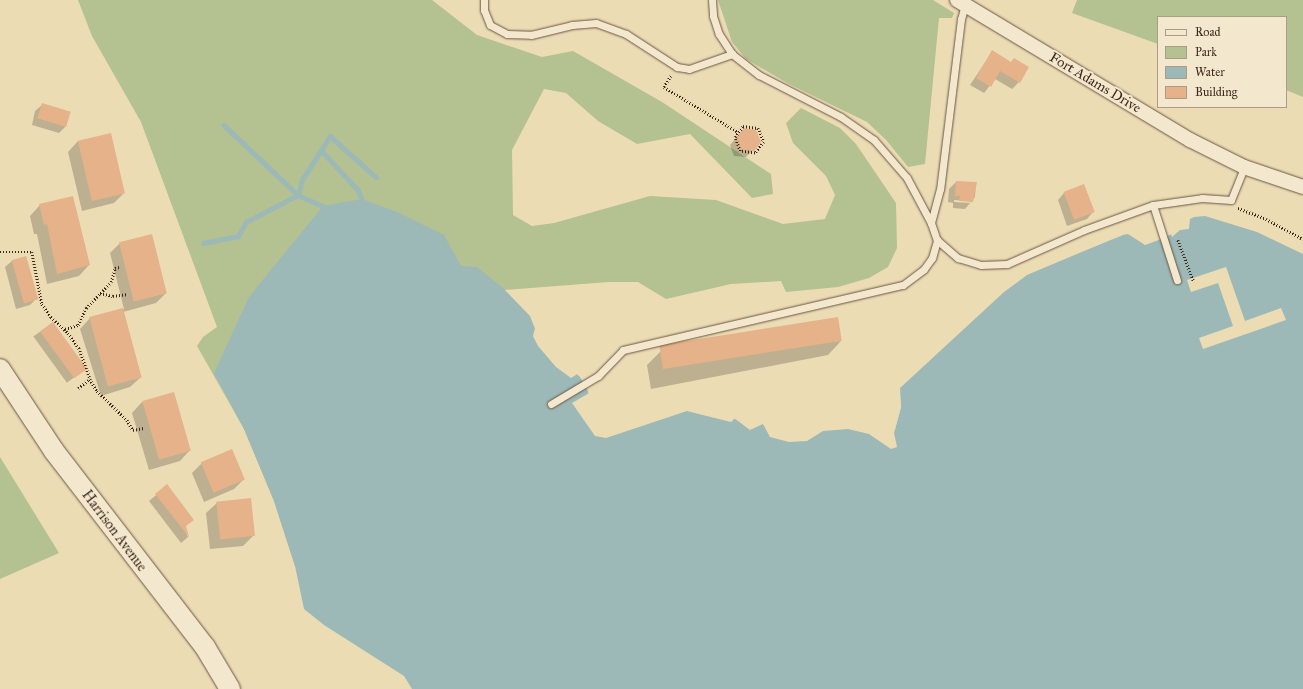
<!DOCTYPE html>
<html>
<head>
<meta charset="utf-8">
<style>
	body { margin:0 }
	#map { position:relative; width:1303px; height:689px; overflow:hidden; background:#ecdcb4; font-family:"IM FELL Great Primer",serif }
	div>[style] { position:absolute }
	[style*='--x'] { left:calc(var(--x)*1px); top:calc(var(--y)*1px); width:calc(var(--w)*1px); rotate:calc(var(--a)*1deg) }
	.green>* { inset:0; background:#b4c190 }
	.water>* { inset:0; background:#9cb9b7 }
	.pier>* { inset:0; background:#ecdcb4 }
	.shadow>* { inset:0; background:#0003; transform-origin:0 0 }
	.stream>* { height:4.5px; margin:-2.25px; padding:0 2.25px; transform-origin:2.25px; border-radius:2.25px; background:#9cb9b7 }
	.building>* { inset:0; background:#e5b28a; transform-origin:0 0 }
	.path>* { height:2.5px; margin-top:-1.25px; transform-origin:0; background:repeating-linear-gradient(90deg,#3e281c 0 1px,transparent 0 3px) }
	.roads { filter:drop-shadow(0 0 1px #6a5542) drop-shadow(0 0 1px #6a5542) }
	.service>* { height:7px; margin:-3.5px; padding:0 3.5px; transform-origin:3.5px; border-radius:3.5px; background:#f3e8ce }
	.minor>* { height:14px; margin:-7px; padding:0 7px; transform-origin:7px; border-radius:7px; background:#f3e8ce }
	.secondary>* { height:20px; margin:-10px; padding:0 10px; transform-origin:10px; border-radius:10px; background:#f3e8ce }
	span { translate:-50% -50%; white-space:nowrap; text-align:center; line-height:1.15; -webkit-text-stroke:4px #f3e8ce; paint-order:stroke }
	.street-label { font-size:14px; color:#3e281c }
	.legend { position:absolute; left:1157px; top:16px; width:130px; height:92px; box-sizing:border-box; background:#f3e8ce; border:1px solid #ab9b87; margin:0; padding:5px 7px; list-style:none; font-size:12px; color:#3e281c }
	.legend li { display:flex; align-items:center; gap:8px; height:20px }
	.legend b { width:20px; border:1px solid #ab9b87 }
</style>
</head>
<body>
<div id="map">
	<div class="green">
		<i style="clip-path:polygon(78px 0,432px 0,477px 35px,542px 57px,573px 51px,662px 102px,771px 174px,773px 194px,752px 198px,690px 134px,637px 144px,598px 121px,566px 93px,544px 89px,512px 150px,513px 215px,532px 226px,554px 223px,650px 196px,716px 200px,783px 224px,825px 219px,835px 195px,826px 176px,793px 143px,786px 123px,801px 108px,840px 128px,856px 144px,896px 203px,897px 248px,888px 267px,869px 278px,838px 287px,786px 292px,781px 281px,731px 284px,666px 299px,638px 282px,609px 282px,504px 290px,295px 566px,274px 501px,244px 429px,197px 346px,203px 337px,217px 327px,141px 122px,92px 36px)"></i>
		<i style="clip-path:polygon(718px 0,933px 0,954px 13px,952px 18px,939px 18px,925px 164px,908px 167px,886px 140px,867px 122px,789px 84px,746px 59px,732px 42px)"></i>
		<i style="clip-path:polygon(1077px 0,1303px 0,1303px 97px,1286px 90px,1286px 17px,1158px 17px,1158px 44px,1072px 13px)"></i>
		<i style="clip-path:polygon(0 457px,59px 553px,0 579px)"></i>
	</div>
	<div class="water">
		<i style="clip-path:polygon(362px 199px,397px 212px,444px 235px,461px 266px,477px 267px,504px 289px,530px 316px,539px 339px,580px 377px,588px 391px,593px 415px,604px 424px,683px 407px,734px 418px,750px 430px,763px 424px,770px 437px,789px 442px,807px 441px,823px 431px,848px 429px,869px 434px,891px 449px,897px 447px,894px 433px,901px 407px,900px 388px,1004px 292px,1027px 275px,1128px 232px,1146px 240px,1156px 241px,1172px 234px,1186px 224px,1191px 215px,1210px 214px,1249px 223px,1303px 250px,1303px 689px,412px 689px,404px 676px,324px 625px,304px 609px,295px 566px,274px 501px,244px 429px,214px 373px,249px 297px,323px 206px)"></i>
	</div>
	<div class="pier">
		<i style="clip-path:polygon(1210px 212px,1250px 221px,1303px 248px,1303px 254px,1257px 232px,1205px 216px,1194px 217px,1190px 219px,1189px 229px,1180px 230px,1172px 237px,1171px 233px,1175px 223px,1184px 222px,1190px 213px)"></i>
		<i style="clip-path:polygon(1127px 230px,1156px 241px,1145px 245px,1128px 234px,1123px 235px,1023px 276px)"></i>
		<i style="clip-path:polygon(1226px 267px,1245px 321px,1281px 308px,1286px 320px,1203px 349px,1199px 338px,1233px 326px,1218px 283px,1191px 292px,1187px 280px)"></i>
		<i style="clip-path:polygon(535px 328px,540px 338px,579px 373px,571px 378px,556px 367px,538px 346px,533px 336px)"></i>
		<i style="clip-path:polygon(899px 386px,901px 407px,894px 433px,899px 407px)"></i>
		<i style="clip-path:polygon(591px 392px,595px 414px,604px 422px,626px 414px,683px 405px,736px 417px,731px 422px,687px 411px,606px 438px,595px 436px,572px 403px)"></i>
	</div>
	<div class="shadow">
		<i style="clip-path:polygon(992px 52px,1010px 63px,1019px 82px,1012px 89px,995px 79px,984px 93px,970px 85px)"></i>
		<i style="clip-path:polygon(42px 105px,70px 112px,66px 126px,59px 133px,32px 125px,35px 111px)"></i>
		<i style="clip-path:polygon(744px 129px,753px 150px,746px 157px,734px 156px,730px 145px)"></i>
		<i style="clip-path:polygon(78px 141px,124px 193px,114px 203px,82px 211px,68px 152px)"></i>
		<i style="clip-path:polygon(evenodd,956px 182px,976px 183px,975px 197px,965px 209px,953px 208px,953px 203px,948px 202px,949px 189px,956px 182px,954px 200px,970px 201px,970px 203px,954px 202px,954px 200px)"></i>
		<i style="clip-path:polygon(1064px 193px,1093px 212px,1087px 219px,1067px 226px,1058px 200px)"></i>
		<i style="clip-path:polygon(40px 205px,89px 265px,79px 276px,47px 284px,37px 234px,34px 234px,30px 216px)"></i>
		<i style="clip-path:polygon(120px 243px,166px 293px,156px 303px,123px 312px,141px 377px,130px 387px,101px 396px,80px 329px,90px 318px,124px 309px,110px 253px)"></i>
		<i style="clip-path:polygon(26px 257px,37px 298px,30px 305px,16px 309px,5px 267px,12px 261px)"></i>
		<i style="left:52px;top:323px;width:57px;height:23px;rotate:54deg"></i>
		<i style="clip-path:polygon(841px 341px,828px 355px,651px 389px,647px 365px,660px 352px)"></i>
		<i style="clip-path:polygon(142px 402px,190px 450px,180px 461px,149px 470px,132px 413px)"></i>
		<i style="clip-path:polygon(202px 463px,244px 479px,234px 489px,204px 502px,192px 473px)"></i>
		<i style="clip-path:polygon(167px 486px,188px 537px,181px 543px,149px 501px)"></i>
		<i style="clip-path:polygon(217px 503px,254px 535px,243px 546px,210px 549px,206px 513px)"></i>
	</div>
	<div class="stream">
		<i style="--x:224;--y:125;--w:102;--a:43.4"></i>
		<i style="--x:298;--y:195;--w:27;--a:24"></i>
		<i style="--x:322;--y:151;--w:53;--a:47.3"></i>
		<i style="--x:358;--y:190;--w:10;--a:66"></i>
		<i style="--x:203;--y:243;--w:36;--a:-11"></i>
		<i style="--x:238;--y:236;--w:16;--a:-60"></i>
		<i style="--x:246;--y:222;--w:59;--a:-27.4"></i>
		<i style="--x:298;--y:195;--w:16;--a:-75"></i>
		<i style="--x:302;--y:180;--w:52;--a:-57.5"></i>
		<i style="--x:330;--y:136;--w:62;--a:41.7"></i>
	</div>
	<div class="building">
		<i style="clip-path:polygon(992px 50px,1011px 62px,1014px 58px,1029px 67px,1020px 83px,1000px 71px,991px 87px,976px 78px)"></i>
		<i style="left:42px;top:103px;width:30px;height:16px;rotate:17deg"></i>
		<i style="clip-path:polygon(744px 128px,756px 130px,761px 142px,754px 151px,741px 150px,736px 138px)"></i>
		<i style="left:111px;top:133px;width:62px;height:34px;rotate:77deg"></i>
		<i style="clip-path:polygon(956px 181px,977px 182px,973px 202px,959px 201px,960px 196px,955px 196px)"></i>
		<i style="left:1084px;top:184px;width:30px;height:22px;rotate:69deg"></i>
		<i style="clip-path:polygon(73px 196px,90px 265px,57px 274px,47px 224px,44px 225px,39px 204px)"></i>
		<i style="left:152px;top:234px;width:61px;height:34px;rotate:76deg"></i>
		<i style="left:26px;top:256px;width:45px;height:15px;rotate:74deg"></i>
		<i style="left:123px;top:308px;width:72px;height:35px;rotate:75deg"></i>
		<i style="left:838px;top:317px;width:24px;height:181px;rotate:81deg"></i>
		<i style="left:53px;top:322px;width:58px;height:16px;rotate:54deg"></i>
		<i style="left:174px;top:392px;width:61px;height:33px;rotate:74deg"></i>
		<i style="left:232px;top:449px;width:33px;height:34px;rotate:67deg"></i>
		<i style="clip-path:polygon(167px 484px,194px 520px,186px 526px,189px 537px,155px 494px)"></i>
		<i style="left:251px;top:498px;width:38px;height:35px;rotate:84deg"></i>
	</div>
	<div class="path">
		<i style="--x:671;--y:76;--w:13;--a:122"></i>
		<i style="--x:664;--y:87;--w:87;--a:31.3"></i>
		<i style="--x:743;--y:126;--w:15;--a:8"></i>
		<i style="--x:758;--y:128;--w:15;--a:67"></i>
		<i style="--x:764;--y:142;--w:14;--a:129"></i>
		<i style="--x:755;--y:153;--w:15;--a:-172"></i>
		<i style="--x:740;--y:151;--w:15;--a:-110"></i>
		<i style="--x:735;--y:137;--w:14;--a:-54"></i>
		<i style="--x:1238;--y:208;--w:30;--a:21"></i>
		<i style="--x:1266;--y:219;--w:42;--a:28.4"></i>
		<i style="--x:1178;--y:240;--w:45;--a:69.1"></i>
		<i style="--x:0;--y:252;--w:32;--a:0"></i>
		<i style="--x:32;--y:252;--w:53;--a:79.1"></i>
		<i style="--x:42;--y:304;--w:16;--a:55"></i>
		<i style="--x:51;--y:317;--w:23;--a:43"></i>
		<i style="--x:68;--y:333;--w:19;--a:54"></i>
		<i style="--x:79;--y:348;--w:33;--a:70"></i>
		<i style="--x:90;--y:379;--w:14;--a:60"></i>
		<i style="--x:97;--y:391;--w:42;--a:44"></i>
		<i style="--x:127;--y:420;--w:12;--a:59"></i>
		<i style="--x:133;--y:430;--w:11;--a:-10"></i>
		<i style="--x:100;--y:293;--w:13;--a:13"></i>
		<i style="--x:113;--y:296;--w:15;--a:-8"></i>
		<i style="--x:65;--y:329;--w:14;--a:-17"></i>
		<i style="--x:78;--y:325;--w:19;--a:-65"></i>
		<i style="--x:86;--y:308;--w:36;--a:-46"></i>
		<i style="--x:111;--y:282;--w:15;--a:-74"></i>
		<i style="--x:115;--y:268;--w:5;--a:-11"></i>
		<i style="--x:78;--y:388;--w:15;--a:-37"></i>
	</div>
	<div class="roads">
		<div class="service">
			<i style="--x:484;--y:0;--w:10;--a:90"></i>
			<i style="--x:484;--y:10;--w:16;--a:68"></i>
			<i style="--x:490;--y:25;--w:19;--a:28"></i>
			<i style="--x:507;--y:34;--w:24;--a:2"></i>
			<i style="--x:531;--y:35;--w:42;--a:-13.7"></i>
			<i style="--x:572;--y:25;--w:24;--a:-5"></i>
			<i style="--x:596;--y:23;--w:32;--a:20"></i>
			<i style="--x:626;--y:34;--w:61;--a:32.9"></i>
			<i style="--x:677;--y:67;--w:12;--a:9"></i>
			<i style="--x:689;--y:69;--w:46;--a:-19.2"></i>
			<i style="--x:712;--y:0;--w:16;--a:86"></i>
			<i style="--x:713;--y:16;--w:19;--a:72"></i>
			<i style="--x:719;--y:34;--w:24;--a:57"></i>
			<i style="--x:732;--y:54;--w:34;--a:38"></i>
			<i style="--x:759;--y:75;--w:92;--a:27.1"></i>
			<i style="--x:841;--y:117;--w:40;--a:34.9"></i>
			<i style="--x:874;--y:140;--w:50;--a:49"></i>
			<i style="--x:907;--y:178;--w:51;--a:61.9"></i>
			<i style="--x:965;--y:5;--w:15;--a:106"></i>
			<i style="--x:961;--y:19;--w:171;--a:97"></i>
			<i style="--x:940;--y:189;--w:35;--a:105"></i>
			<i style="--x:931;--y:223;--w:18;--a:71"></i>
			<i style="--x:937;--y:240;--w:28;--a:41"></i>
			<i style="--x:958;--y:258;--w:24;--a:17"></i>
			<i style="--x:981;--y:265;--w:26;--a:-2"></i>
			<i style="--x:1007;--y:264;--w:84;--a:-23.8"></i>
			<i style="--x:1084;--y:230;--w:73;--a:-19.9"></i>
			<i style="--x:1153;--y:205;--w:49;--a:-8.1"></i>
			<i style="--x:1202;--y:198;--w:29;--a:4"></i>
			<i style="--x:1231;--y:200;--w:35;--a:-68"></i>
			<i style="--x:1153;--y:205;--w:79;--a:72.3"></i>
			<i style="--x:551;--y:404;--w:55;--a:-30.8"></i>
			<i style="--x:598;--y:376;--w:36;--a:-46"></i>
			<i style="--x:623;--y:350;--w:287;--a:-13.1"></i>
			<i style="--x:903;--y:285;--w:26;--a:-37"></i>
			<i style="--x:924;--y:269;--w:14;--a:-54"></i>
			<i style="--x:932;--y:258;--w:19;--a:-74"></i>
		</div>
		<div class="minor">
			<i style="--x:957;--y:0;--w:272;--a:31"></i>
			<i style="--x:1190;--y:140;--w:60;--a:26.6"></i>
			<i style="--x:1244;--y:167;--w:62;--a:18.7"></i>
		</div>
		<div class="secondary">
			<i style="--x:0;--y:369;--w:98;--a:56.6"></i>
			<i style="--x:54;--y:451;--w:247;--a:52.4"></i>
			<i style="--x:205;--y:647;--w:49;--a:59.2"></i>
		</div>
	</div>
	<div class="street-label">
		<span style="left:1095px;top:83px;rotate:31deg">Fort Adams Drive</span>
		<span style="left:114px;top:531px;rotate:53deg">Harrison Avenue</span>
	</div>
	<ul class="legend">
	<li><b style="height:5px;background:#f3e8ce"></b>Road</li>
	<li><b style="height:11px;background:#b4c190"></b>Park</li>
	<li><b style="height:11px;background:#9cb9b7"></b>Water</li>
	<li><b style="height:11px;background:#e5b28a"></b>Building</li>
	</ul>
</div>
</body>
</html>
